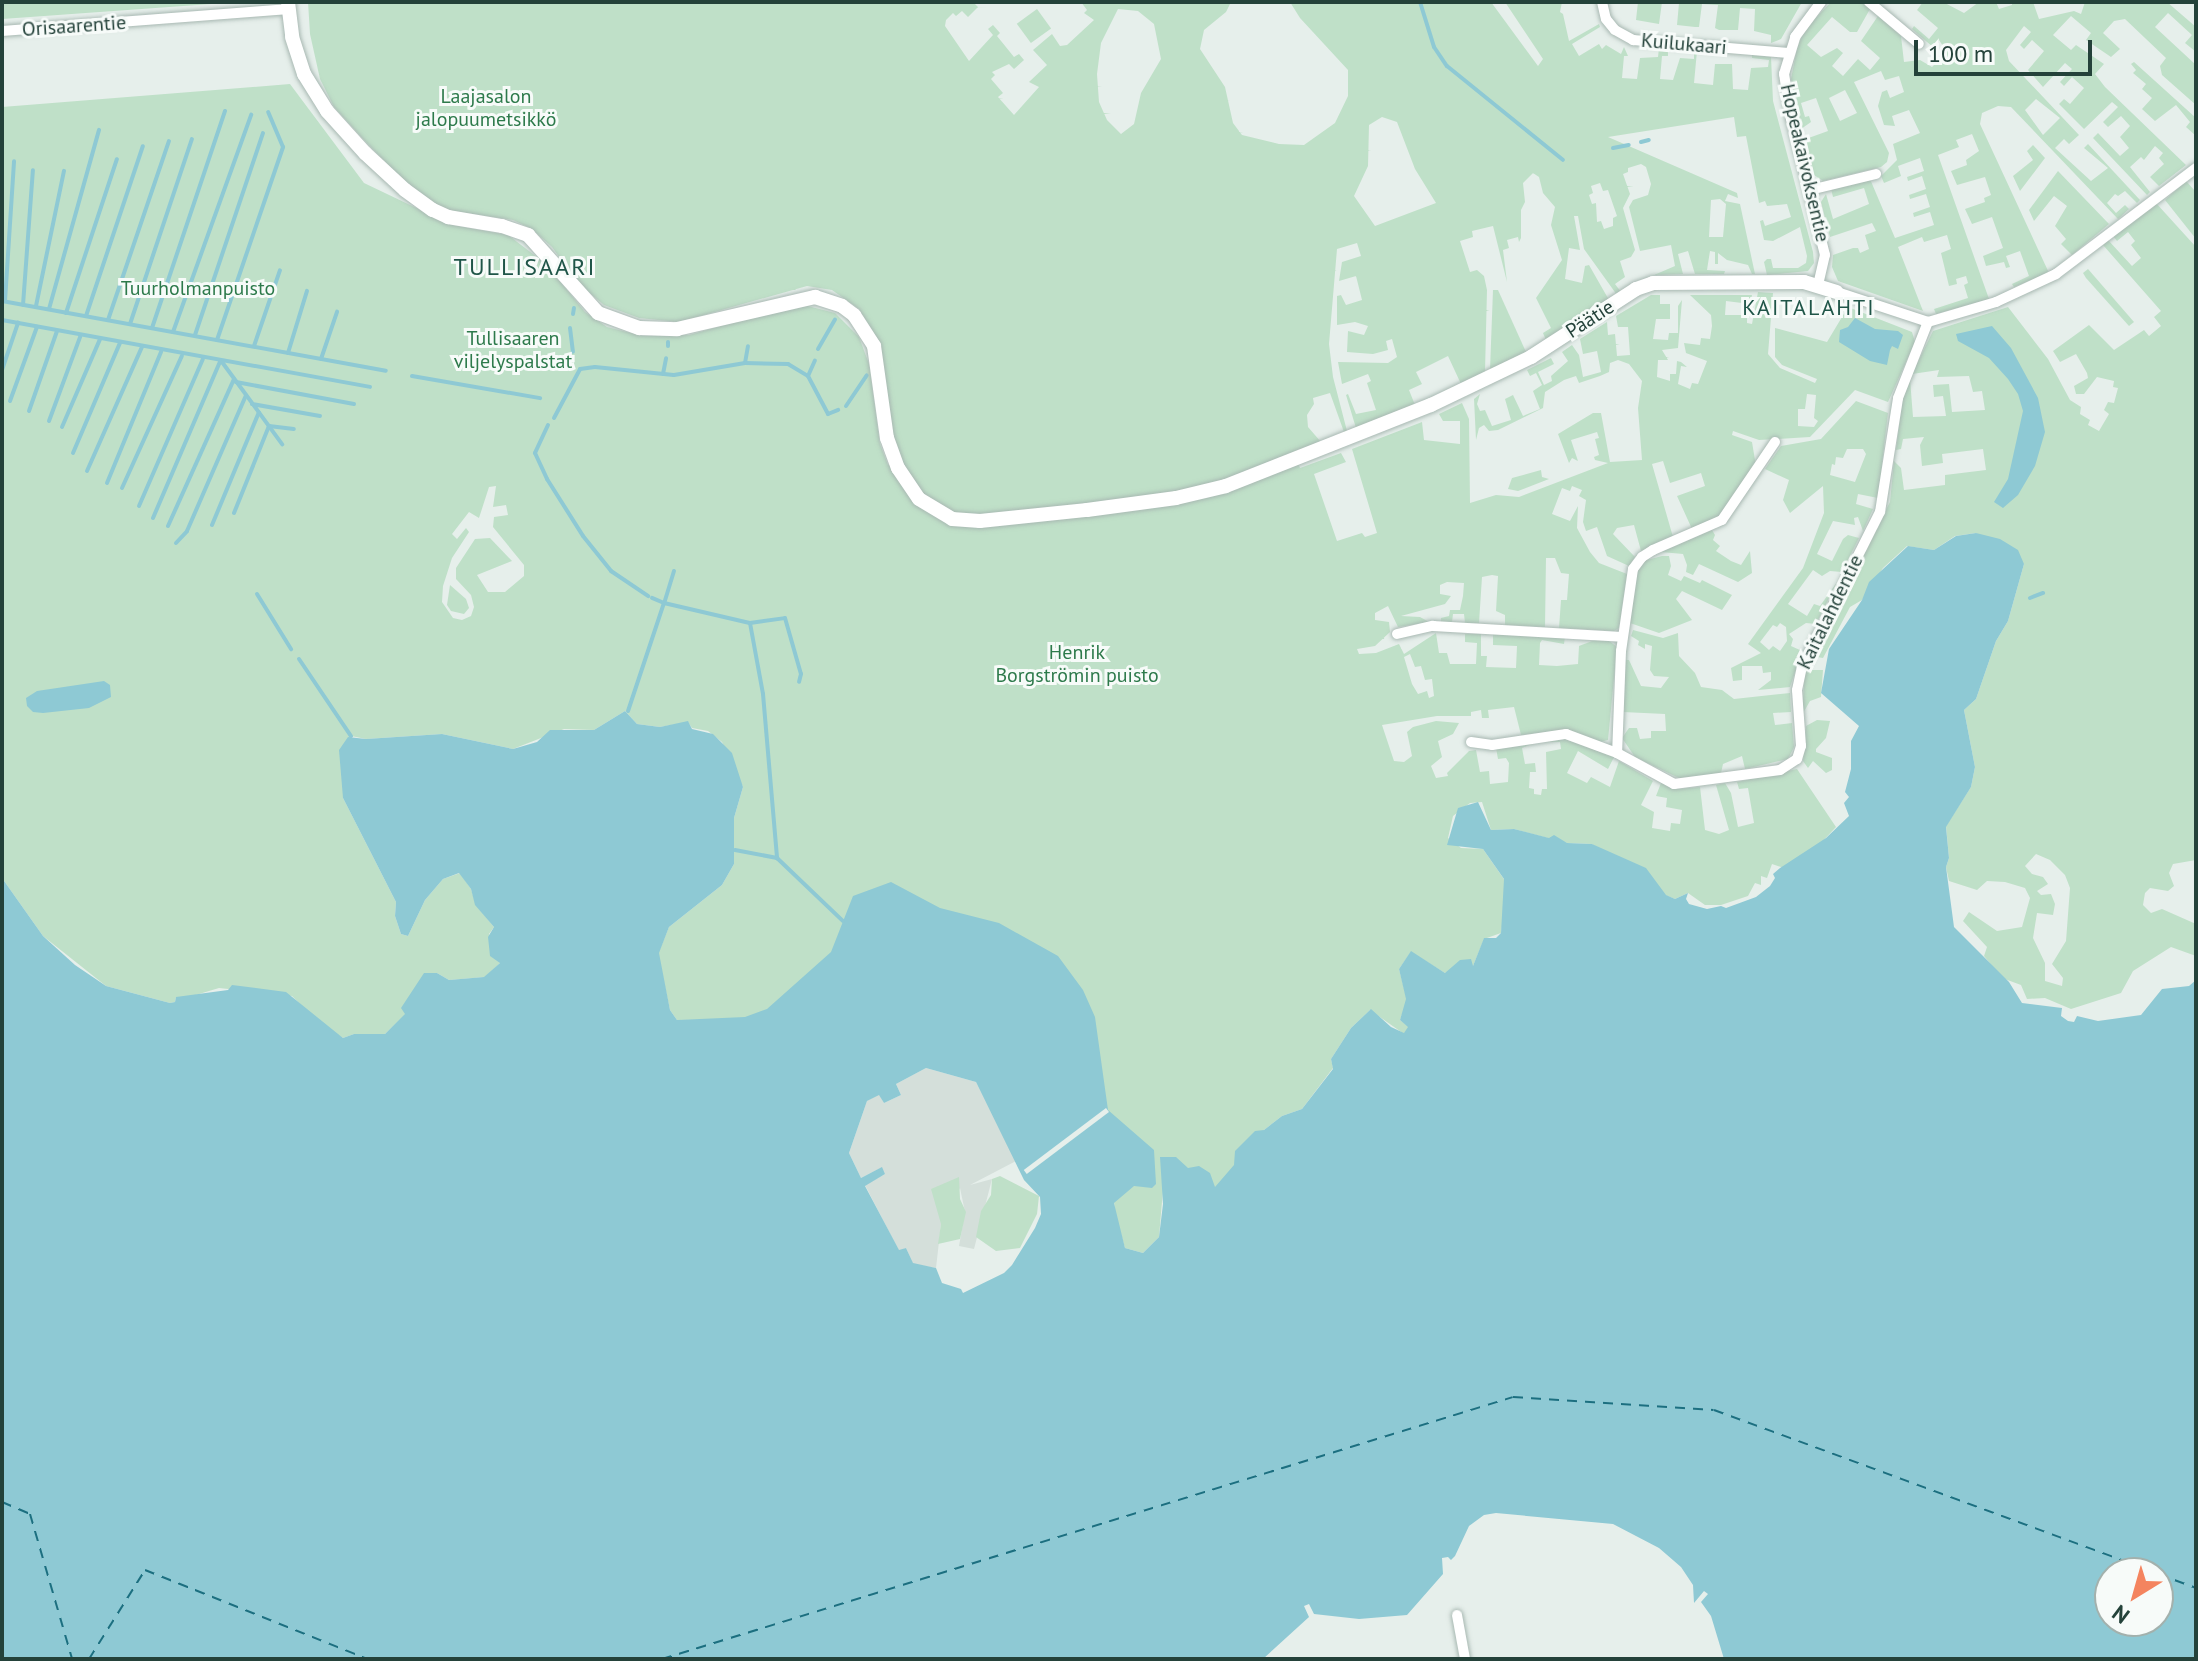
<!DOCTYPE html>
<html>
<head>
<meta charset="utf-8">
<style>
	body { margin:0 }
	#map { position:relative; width:2198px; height:1661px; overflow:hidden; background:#e6efeb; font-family:"PT Sans",sans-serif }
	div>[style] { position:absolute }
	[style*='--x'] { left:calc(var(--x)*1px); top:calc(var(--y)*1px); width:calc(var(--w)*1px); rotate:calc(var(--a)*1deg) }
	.built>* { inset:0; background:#d4dfda }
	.green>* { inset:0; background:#bfe0c8; transform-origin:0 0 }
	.water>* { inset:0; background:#8ec9d4 }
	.pier>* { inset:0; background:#e6efeb; transform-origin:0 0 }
	.stream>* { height:4px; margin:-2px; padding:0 2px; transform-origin:2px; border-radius:2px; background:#8ec9d4 }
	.ferry>* { height:2px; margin-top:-1px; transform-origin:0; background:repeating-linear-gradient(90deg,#1c6f80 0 10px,transparent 0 18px) }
	.roads { filter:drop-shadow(0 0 2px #a8b8b2) drop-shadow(0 0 2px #a8b8b2) }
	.street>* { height:10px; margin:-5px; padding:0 5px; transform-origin:5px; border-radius:5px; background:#fff }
	.secondary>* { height:14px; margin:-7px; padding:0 7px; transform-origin:7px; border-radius:7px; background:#fff }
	span { translate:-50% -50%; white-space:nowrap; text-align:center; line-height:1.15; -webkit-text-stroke:6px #f7fbf9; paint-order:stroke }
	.street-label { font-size:20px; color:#24423a }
	.park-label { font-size:20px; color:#2d7a4b }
	.neighbourhood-label { font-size:22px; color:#1f5548; letter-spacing:2px }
	.quarter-label { font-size:24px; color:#1f5548; letter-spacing:2px }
	.frame { position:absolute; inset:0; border:4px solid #24423a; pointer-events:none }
	.north { position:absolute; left:2094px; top:1557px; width:80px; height:80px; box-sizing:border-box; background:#f7fbf9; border:2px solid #a3b1ad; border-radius:50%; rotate:217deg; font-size:22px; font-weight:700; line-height:32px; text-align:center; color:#24423a }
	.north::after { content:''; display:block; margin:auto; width:28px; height:36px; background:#f4845f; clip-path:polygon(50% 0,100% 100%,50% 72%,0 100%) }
	.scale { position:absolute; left:1914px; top:40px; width:178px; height:36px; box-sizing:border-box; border:4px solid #24423a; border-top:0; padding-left:10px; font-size:24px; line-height:28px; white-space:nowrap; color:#24423a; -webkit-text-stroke:6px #f7fbf9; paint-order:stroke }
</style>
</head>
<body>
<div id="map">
	<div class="built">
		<i style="clip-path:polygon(926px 1068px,976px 1082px,1016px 1161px,970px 1185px,992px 1179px,974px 1249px,959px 1246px,965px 1212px,960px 1188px,941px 1224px,936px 1268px,913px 1264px,906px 1248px,899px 1251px,865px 1185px,885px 1174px,881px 1168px,861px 1178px,849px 1153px,867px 1101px,879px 1094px,884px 1103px,901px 1095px,896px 1084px)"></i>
	</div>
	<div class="green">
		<i style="clip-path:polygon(2px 2px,239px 2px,2px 19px)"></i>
		<i style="clip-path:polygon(evenodd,308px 2px,973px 2px,978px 7px,968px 17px,962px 11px,956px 16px,953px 13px,946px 20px,945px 26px,969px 61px,993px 35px,988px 29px,993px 25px,1000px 33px,997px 36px,1014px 57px,1019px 54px,1024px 60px,1014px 69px,1009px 64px,992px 72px,995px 75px,991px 79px,1003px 93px,998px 97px,1014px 115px,1039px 87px,1029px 82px,1047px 65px,1033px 50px,1052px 34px,1060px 46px,1067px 45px,1094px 20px,1084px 13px,1087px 10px,1081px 2px,1231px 2px,1226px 12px,1204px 30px,1200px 49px,1225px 87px,1233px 123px,1242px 135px,1279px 144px,1304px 145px,1335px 123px,1348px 96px,1348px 70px,1300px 18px,1290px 2px,1491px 2px,1538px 66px,1543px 59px,1505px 2px,1562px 2px,1560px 12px,1563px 14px,1569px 41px,1599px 24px,1600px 27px,1572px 44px,1579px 56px,1599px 44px,1602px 49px,1606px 45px,1621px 54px,1624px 47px,1628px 56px,1624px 56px,1622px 78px,1637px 79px,1640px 58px,1658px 57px,1659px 48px,1668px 49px,1668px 56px,1662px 56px,1660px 79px,1673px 80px,1680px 58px,1694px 59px,1694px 52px,1686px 50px,1697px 51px,1694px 83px,1713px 85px,1715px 64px,1732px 64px,1733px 89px,1748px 90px,1751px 68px,1768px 67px,1769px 60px,1752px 58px,1752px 55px,1771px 57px,1773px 101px,1813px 252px,1814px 263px,1808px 271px,1767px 275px,1764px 262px,1767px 259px,1771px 259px,1773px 268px,1798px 268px,1806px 263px,1807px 256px,1800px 227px,1773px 241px,1764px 240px,1760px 221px,1763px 220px,1765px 226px,1791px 217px,1787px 204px,1767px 206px,1765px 201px,1759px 203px,1746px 136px,1737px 137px,1734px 117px,1608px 137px,1737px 193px,1738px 198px,1728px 194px,1725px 201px,1740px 204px,1755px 274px,1752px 274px,1748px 265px,1727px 260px,1718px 253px,1718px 264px,1715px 264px,1715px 252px,1710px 251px,1707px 270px,1725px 271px,1724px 274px,1695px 274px,1688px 251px,1678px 254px,1683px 274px,1654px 275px,1675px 266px,1671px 245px,1640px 251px,1629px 207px,1633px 200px,1648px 195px,1651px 184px,1646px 167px,1641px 164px,1628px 168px,1628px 172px,1623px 174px,1630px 194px,1623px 208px,1635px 250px,1631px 257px,1620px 261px,1625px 277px,1615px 284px,1621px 292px,1617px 295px,1584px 249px,1578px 216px,1574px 216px,1580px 250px,1569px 248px,1565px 279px,1582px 283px,1585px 266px,1589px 265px,1609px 300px,1546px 340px,1543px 333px,1551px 328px,1536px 298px,1562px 260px,1551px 225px,1555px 207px,1543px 193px,1539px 177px,1533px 173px,1523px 183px,1525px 202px,1521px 210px,1521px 238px,1519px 242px,1518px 237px,1507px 240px,1509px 248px,1503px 250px,1507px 282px,1493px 226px,1472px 231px,1473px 237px,1460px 241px,1470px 272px,1477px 270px,1484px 276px,1487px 290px,1485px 372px,1461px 384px,1448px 356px,1416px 372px,1422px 384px,1409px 390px,1415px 405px,1356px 428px,1346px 395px,1348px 394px,1356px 414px,1376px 410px,1367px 383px,1371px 381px,1368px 374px,1342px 384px,1338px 362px,1388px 363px,1397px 357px,1392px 339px,1386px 341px,1388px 350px,1373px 354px,1347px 352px,1348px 331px,1364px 335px,1368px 326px,1355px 322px,1337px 325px,1337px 296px,1341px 295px,1346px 305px,1362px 300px,1356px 276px,1339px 281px,1342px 262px,1361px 256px,1357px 243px,1337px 249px,1329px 344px,1333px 377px,1347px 431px,1344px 432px,1330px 393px,1313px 398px,1314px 404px,1307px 415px,1308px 427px,1321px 442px,1294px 454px,1300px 468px,1341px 453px,1346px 462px,1314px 474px,1337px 541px,1362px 533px,1365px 537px,1377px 533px,1352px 449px,1422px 422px,1424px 440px,1460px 444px,1460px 421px,1443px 421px,1439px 414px,1462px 403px,1469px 419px,1470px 503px,1496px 495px,1519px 497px,1608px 463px,1595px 460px,1594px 457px,1599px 455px,1595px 439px,1599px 438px,1597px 432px,1571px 440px,1578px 461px,1572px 458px,1569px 463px,1558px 434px,1593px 413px,1601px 413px,1610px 462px,1642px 460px,1638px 408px,1642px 381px,1629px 364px,1618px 360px,1610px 363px,1609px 372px,1600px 376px,1579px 383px,1576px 376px,1564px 380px,1545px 392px,1543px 408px,1498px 430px,1489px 431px,1484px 425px,1479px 428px,1476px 440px,1474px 399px,1480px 394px,1477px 404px,1480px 411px,1485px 410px,1492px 426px,1511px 420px,1505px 399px,1513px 395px,1523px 416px,1540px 409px,1533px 391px,1542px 385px,1536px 373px,1530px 376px,1527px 370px,1551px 358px,1554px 364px,1538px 372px,1544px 385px,1552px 381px,1551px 376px,1568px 361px,1562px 352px,1572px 345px,1579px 355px,1583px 377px,1601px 372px,1597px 351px,1583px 354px,1580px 339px,1607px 322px,1608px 335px,1615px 334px,1617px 356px,1630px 355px,1628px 327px,1618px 327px,1616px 316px,1651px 295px,1660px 295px,1660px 304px,1670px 304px,1670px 319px,1656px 319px,1653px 339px,1668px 340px,1669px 333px,1678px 333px,1678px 306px,1682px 300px,1678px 348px,1662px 350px,1668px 360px,1658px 360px,1657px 377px,1670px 381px,1670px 374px,1676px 374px,1677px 361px,1681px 362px,1687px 367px,1681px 366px,1678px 384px,1690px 389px,1692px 383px,1698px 384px,1707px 361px,1686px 353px,1684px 343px,1700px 345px,1701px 338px,1710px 339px,1712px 326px,1711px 315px,1690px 295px,1752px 295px,1750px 304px,1726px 301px,1725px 315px,1747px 315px,1747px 323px,1752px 324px,1758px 292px,1773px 293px,1768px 354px,1780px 368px,1815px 383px,1817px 379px,1782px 365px,1775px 357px,1775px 328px,1827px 342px,1848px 307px,1912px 332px,1915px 342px,1888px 402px,1855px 390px,1810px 437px,1759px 440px,1733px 431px,1732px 435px,1752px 442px,1756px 466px,1723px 514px,1692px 529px,1677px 496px,1705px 486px,1701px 473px,1670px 483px,1663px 461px,1652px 464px,1673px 537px,1641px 551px,1634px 525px,1617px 528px,1613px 534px,1635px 557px,1629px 566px,1607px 556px,1597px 527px,1586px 531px,1583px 522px,1586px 500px,1579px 496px,1582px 490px,1572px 486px,1570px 491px,1562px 488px,1552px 514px,1570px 521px,1578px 506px,1577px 528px,1590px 552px,1599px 563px,1627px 574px,1619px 628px,1614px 631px,1559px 628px,1561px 600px,1567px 600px,1569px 574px,1561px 573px,1555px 558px,1546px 558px,1545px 627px,1505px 625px,1505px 615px,1496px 611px,1498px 576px,1492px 575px,1482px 577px,1479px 623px,1465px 623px,1464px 614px,1453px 614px,1452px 622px,1441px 622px,1441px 618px,1449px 616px,1450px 610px,1460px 610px,1463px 596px,1464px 583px,1447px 582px,1440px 585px,1440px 594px,1451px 596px,1445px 604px,1401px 616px,1420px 617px,1429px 622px,1398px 627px,1388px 606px,1375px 613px,1375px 620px,1389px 622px,1390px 632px,1375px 646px,1357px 649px,1359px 654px,1376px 653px,1399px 644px,1404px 654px,1436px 633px,1439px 653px,1447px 653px,1450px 664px,1476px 664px,1477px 643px,1465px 642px,1465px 634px,1481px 634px,1481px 656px,1487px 656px,1486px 667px,1516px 668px,1517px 646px,1493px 645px,1493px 634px,1565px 637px,1564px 644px,1542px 640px,1540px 643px,1539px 665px,1557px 666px,1578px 664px,1579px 646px,1600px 638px,1608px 640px,1617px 647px,1608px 740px,1600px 742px,1566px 730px,1521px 735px,1514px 707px,1488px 710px,1489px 718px,1482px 718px,1481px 710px,1471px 712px,1471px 716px,1437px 716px,1382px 725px,1394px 761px,1404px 762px,1412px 756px,1407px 732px,1413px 727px,1436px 721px,1459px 723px,1453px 734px,1438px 741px,1442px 757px,1431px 766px,1436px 778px,1448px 776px,1447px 773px,1469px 751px,1476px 750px,1480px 772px,1489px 771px,1490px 784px,1508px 782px,1509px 763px,1506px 758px,1498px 759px,1496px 748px,1534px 743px,1522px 748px,1525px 764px,1535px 763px,1536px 772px,1530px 772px,1529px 788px,1534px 789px,1534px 794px,1541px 795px,1542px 789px,1547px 789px,1546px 752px,1561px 749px,1560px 742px,1543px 742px,1565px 739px,1614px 757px,1608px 769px,1578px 751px,1567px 773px,1587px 783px,1591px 777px,1610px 787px,1619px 761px,1653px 781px,1641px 805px,1654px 812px,1652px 828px,1670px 831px,1671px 823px,1680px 824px,1682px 810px,1666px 807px,1667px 798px,1656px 796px,1661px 783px,1678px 789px,1700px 787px,1705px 830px,1719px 834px,1729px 830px,1716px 785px,1725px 783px,1731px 793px,1738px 827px,1754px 823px,1748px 788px,1739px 789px,1737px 782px,1797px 769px,1836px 827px,1820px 844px,1784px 868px,1772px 864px,1767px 878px,1761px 876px,1761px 885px,1755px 883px,1748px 896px,1721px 905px,1705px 905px,1688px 893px,1675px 899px,1665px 895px,1592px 844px,1567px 843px,1514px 829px,1491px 830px,1482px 802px,1470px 803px,1453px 816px,1448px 838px,1461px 848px,1483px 849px,1508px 885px,1501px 933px,1484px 939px,1473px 966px,1445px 973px,1411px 952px,1399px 969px,1407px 1000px,1400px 1020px,1409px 1027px,1404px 1034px,1370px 1010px,1351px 1028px,1331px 1059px,1333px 1068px,1302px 1109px,1282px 1116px,1264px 1130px,1224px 1181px,1215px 1188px,1163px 1190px,1159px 1237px,1143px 1253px,1125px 1248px,1115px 1213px,1106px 1102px,779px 1019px,677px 1020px,670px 1010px,658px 954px,669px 927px,722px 885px,734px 864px,734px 818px,743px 787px,722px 742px,708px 731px,692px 728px,688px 722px,660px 727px,637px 724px,625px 711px,594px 730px,564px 729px,513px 749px,442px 734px,366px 739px,351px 736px,343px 798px,396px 902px,395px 916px,401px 934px,408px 936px,425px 900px,443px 879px,460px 873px,471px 889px,476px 905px,494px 927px,489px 934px,500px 963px,485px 977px,449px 980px,437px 973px,406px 1014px,385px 1034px,354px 1034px,343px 1038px,318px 1022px,292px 996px,219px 988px,189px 997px,176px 997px,175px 1002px,170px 1003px,106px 986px,43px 936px,2px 878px,2px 107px,290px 84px,364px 183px,452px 225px,508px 235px,546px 264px,585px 312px,607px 327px,643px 336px,689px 335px,800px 304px,835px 313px,859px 337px,869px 364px,880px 444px,888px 465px,898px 459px,892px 438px,880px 343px,859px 309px,832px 290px,807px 286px,679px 322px,639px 318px,604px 305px,578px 283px,552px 247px,532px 229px,513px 220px,440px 209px,400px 177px,365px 141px,334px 107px,320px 79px,310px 34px,308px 2px,1118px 9px,1138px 11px,1154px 24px,1161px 59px,1141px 93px,1134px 124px,1121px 134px,1107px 120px,1099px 102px,1097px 74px,1101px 43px,1118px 9px,308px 2px,1382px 117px,1397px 122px,1415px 169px,1436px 203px,1375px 226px,1354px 196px,1368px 166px,1369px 125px,1382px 117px,308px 2px,1600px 183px,1603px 191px,1608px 190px,1617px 216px,1613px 218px,1613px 226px,1604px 229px,1601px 221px,1597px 222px,1596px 203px,1592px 204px,1589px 195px,1593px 193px,1591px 186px,1600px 183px,308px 2px,1720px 199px,1726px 204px,1723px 237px,1709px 237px,1711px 200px,1720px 199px,308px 2px,1807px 394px,1816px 395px,1814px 418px,1818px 421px,1814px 427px,1798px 426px,1798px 409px,1805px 409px,1807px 394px,308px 2px,496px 486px,493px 507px,506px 505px,508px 515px,494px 517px,493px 527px,524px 565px,524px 576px,505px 592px,488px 592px,477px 575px,512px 561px,490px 538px,475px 539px,456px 568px,456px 579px,471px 595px,474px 607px,471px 616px,462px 620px,453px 618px,442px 602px,443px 586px,452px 558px,469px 532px,466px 528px,457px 539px,452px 534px,469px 512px,479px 518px,489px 487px,496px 486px,308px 2px,1410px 654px,1415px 667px,1421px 666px,1425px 680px,1432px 679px,1434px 696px,1429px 698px,1427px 691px,1418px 694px,1412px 684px,1404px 657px,1410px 654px)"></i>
		<i style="clip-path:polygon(1638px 2px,1662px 2px,1659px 24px,1636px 20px)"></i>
		<i style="clip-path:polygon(1676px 2px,1802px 2px,1781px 39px,1771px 43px,1771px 35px,1754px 31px,1755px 9px,1740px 8px,1738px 30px,1719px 30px,1715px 28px,1718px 5px,1702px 4px,1699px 27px,1695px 27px,1677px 25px,1679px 3px)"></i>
		<i style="clip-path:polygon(evenodd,1831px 2px,1861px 2px,1870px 9px,1857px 32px,1850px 32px,1832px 17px,1807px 45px,1821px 57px,1837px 48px,1843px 53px,1832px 66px,1843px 76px,1858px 59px,1870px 70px,1880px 58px,1861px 41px,1878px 16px,1901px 36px,1904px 62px,1920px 60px,1932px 67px,1944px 55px,1943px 46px,1939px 40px,1934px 48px,1912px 29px,1914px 26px,1929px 39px,1938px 28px,1917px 10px,1923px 2px,1943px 2px,1964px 13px,1979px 2px,1996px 2px,1999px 9px,2012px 5px,2012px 2px,2033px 2px,2039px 19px,2074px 11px,2081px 14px,2085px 2px,2167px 2px,2196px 27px,2196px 52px,2185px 43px,2192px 35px,2168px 13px,2155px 27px,2196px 65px,2196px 105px,2162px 75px,2160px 66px,2166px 58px,2125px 19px,2114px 21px,2103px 33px,2120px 49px,2111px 57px,2086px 40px,2091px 33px,2071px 16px,2053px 35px,2071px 50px,2076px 45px,2104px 64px,2095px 74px,2105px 87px,2186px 165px,2159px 186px,2150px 177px,2164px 164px,2159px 158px,2163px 153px,2155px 146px,2144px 160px,2141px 157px,2130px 167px,2150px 192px,2147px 195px,2093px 138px,2098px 133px,2120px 156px,2129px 148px,2120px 137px,2130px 126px,2121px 116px,2108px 127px,2103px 122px,2118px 107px,2112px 102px,2084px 129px,2059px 104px,2064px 99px,2070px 104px,2084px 88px,2072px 77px,2064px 86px,2060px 82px,2072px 69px,2065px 63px,2043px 87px,2028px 70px,2044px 51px,2032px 40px,2024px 49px,2020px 45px,2031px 32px,2024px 26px,2006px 50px,2009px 61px,2079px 135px,2069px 144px,2064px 139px,2055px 148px,2091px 181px,2108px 168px,2084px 148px,2088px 144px,2140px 200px,2137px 203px,2125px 191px,2118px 196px,2115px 194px,2107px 203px,2116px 213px,2125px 205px,2129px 209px,2118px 219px,2011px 107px,1998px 106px,1982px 113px,1980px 124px,2049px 273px,2014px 287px,2012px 284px,2029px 276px,2020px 251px,2006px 256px,2010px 267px,2006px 268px,2004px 262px,1986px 266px,1983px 256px,2003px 248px,1992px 217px,1972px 224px,1965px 209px,1985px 202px,1984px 198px,1991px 195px,1985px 177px,1957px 185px,1951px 171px,1967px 165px,1966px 160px,1979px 151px,1972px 134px,1956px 140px,1959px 147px,1938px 155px,1989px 299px,1936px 314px,1934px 309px,1968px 298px,1964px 285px,1968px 283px,1966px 276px,1956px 279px,1957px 284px,1949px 286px,1941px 253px,1951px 249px,1947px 235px,1924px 242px,1922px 237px,1898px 247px,1923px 311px,1838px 281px,1832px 267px,1833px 255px,1853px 248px,1858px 248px,1860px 253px,1869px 249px,1865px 235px,1876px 231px,1872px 223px,1830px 237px,1821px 202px,1826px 194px,1833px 219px,1869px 204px,1864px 188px,1833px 197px,1831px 189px,1870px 179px,1895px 238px,1934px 225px,1930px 212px,1914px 217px,1913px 213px,1930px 207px,1926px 194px,1910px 199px,1909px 195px,1926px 189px,1922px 176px,1908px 181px,1907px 177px,1924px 171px,1920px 158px,1898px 166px,1901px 176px,1884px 183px,1881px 176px,1897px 160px,1893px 144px,1920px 133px,1909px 110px,1892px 116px,1895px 126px,1884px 125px,1878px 106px,1882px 92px,1887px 90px,1890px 98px,1904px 92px,1899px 76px,1885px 80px,1881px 71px,1854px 82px,1889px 153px,1887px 162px,1881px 167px,1823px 181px,1811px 173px,1803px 140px,1828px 131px,1816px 98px,1801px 103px,1805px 117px,1809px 116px,1811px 122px,1801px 129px,1791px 79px,1797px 48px,1805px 29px,1831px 2px,1845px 90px,1857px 113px,1840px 121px,1829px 98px,1845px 90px,1831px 2px,2036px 99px,2060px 118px,2043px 135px,2025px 110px,2036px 99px)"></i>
		<i style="left:1037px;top:9px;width:24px;height:25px;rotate:54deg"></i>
		<i style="clip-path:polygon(2134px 62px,2196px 118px,2196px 136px,2186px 127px,2190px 122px,2176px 105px,2155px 121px,2142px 109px,2152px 98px,2142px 89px,2146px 84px,2133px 73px,2136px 70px,2131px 64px)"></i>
		<i style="clip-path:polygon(2033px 145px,2045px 158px,2020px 191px,2013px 176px,2033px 160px,2027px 151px)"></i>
		<i style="clip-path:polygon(2058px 171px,2109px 224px,2072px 255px,2061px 244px,2066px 239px,2055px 226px,2067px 206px,2054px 196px,2034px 221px,2029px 210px)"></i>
		<i style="clip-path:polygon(2186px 181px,2196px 192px,2196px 239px,2165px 200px)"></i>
		<i style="clip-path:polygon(evenodd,2156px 203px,2196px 247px,2196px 860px,2173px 864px,2169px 873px,2174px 886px,2168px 891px,2150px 888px,2145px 893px,2143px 905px,2151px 913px,2162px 909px,2196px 924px,2196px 956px,2171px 947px,2133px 971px,2121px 993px,2071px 1009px,2045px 998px,2027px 999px,2021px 985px,2002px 978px,1984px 956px,1987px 947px,1963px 921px,1969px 912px,1997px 931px,2022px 927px,2030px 898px,2025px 888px,2005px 882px,1987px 881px,1977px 890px,1949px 881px,1946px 867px,1949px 858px,1946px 826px,1971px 787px,1975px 767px,1964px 710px,1976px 699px,1996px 641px,2008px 621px,2024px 564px,1976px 533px,1955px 536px,1934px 550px,1907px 546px,1883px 568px,1862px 600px,1850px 607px,1823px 658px,1811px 656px,1890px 502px,1894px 461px,1901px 468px,1904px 490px,1945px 485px,1945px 475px,1986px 470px,1983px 449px,1942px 454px,1943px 463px,1922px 466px,1920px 445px,1924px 437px,1903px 439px,1901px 449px,1896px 450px,1903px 395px,1910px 379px,1913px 417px,1946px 416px,1943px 396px,1934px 397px,1933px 385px,1949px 384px,1952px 412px,1985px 410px,1982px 391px,1973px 392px,1969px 376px,1937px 377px,1939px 370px,1912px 374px,1933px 331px,2008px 307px,2048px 359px,2070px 400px,2081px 407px,2080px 414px,2090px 420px,2088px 425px,2099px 431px,2109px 414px,2104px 410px,2108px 402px,2114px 403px,2118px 388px,2113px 387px,2114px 381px,2097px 377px,2084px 394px,2076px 394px,2074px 386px,2088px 378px,2087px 373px,2076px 354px,2060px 362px,2053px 351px,2089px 325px,2114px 350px,2144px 330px,2149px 336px,2161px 326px,2154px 317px,2161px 311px,2103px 245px,2108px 240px,2132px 266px,2141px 258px,2131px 245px,2135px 241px,2128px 232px,2117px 241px,2113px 236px,2156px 203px,2036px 854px,2050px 860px,2065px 875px,2070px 888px,2066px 941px,2052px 964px,2063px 978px,2062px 986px,2045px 981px,2045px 963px,2033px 938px,2037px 913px,2053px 915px,2055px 904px,2051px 894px,2041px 895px,2037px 891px,2048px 884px,2043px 877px,2032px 874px,2025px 866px,2036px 854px)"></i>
		<i style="clip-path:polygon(2088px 269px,2134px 322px,2129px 326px,2086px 278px,2083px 273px)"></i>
		<i style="clip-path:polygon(1493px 290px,1498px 290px,1526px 352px,1490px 370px)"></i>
		<i style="clip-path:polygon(evenodd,1856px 401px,1888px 413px,1878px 498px,1858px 494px,1856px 504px,1873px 509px,1863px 531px,1858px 517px,1854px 518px,1855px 525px,1833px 521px,1817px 554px,1832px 561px,1843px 539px,1848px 535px,1859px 538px,1842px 572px,1830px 571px,1822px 576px,1813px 570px,1788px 604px,1807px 616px,1814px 604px,1820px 606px,1837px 582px,1816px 624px,1806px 623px,1789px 634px,1793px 639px,1791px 646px,1802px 651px,1790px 687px,1758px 690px,1771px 680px,1771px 672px,1763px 673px,1762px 666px,1742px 666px,1742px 680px,1733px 681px,1731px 668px,1761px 653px,1748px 644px,1803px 568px,1824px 513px,1823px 486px,1790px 513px,1783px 500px,1789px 480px,1765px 469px,1781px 446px,1821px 439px,1856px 401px,1847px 449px,1863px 449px,1866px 454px,1855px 482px,1830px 475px,1832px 464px,1835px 465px,1836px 457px,1843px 458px,1847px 449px,1856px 401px,1780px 623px,1786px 627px,1787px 641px,1780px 651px,1773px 646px,1769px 650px,1760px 642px,1773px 625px,1777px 627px,1780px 623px)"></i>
		<i style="clip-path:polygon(1541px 470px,1542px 477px,1549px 479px,1518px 491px,1508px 489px,1512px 478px)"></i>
		<i style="clip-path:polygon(1712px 530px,1715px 535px,1713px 540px,1720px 546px,1716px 551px,1731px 561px,1741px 565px,1750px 551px,1752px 573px,1738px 582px,1699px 564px,1693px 575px,1686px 572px,1687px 565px,1683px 554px,1661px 552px)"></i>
		<i style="clip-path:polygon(1662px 556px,1669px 556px,1671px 566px,1668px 575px,1681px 581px,1684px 576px,1700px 583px,1702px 580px,1732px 595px,1722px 610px,1682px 591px,1676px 599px,1692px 620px,1659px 633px,1630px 623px,1636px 574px,1643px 561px)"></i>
		<i style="clip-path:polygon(450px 585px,466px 599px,469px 608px,464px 614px,451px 611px,447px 605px)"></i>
		<i style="clip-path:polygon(1633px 630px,1663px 638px,1678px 633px,1679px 656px,1695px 673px,1701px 687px,1722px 690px,1734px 699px,1790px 693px,1791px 712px,1773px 713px,1775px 725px,1792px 723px,1794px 747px,1788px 759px,1745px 769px,1742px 756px,1723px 764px,1721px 773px,1681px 779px,1635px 757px,1622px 738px,1629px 728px,1637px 728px,1640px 739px,1651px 738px,1651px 731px,1666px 731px,1665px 714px,1623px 712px,1624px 660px,1629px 660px,1641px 686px,1661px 688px,1669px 677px,1654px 676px,1650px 670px,1652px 646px,1645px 644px,1645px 649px,1638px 645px,1639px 641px,1631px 636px)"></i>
		<i style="clip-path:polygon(1805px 670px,1823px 670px,1821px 697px,1810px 701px,1802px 715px)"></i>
		<i style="clip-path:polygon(1817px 720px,1830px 721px,1826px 738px,1816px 749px,1816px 752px,1832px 758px,1832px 770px,1826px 773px,1813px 761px,1808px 768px,1803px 761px,1806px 726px)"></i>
		<i style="clip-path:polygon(1000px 1176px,1039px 1196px,1037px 1214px,1020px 1248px,996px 1251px,976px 1237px,981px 1211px,991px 1195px,992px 1179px)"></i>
		<i style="clip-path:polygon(959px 1177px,960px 1199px,966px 1212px,960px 1239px,938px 1244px,941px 1224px,931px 1189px)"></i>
	</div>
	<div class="water">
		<i style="clip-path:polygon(1855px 318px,1875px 329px,1898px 331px,1903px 335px,1898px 349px,1892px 346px,1890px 350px,1887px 365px,1870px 361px,1839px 342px,1840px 330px,1848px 327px)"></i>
		<i style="clip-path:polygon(1992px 326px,2011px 348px,2038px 398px,2045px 432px,2035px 466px,2018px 495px,2003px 508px,1994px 502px,2008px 479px,2023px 411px,2018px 394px,2008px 379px,1989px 358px,1958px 341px,1956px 334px)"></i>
		<i style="clip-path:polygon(evenodd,1976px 533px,2000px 539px,2018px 550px,2024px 564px,2008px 621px,1996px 641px,1976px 699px,1964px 710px,1975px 767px,1971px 787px,1946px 827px,1949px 858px,1946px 867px,1954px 927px,2009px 982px,2022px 1003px,2062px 1008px,2061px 1016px,2068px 1021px,2074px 1022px,2077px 1016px,2098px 1021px,2141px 1015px,2162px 989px,2189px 986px,2196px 980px,2196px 1659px,1724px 1659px,1711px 1616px,1701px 1602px,1708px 1594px,1704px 1591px,1694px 1603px,1693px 1585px,1681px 1567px,1659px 1548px,1613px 1524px,1496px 1513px,1484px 1515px,1469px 1526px,1455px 1556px,1451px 1560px,1448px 1557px,1442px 1558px,1443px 1574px,1407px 1615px,1359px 1619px,1314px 1614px,1309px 1604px,1304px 1606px,1309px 1617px,1263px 1659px,2px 1659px,2px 878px,43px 936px,75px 965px,106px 986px,170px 1003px,175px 1002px,176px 997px,228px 990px,232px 985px,286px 992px,343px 1038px,354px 1034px,385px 1034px,405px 1014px,401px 1008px,424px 973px,437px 973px,449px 980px,484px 977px,500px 963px,490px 956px,488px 937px,494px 927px,475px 905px,471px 889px,459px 873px,443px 879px,425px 900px,408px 936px,401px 934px,395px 916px,396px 902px,343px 798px,339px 750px,348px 737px,366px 739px,442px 734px,513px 749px,537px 742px,550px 730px,594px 730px,625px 711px,637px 724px,660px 727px,688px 721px,692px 729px,713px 734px,732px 753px,743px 787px,734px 818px,734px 864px,722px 885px,669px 927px,659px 953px,670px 1010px,677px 1020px,745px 1017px,767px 1009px,831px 952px,853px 896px,891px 882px,940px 908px,999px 923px,1058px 956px,1083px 990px,1095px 1017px,1108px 1110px,1154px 1150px,1156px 1184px,1152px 1188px,1134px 1186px,1114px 1203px,1125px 1248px,1143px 1253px,1159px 1237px,1163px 1204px,1160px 1157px,1176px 1157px,1188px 1168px,1199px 1166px,1210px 1173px,1215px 1187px,1234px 1165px,1235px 1151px,1255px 1131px,1264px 1130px,1282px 1116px,1302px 1109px,1333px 1069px,1331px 1059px,1351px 1028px,1371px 1009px,1391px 1027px,1404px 1033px,1408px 1027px,1400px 1020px,1406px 999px,1399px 969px,1411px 951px,1445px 973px,1460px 960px,1471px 959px,1473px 966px,1484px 938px,1496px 938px,1501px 933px,1504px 879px,1483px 849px,1447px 845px,1458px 808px,1478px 802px,1491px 830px,1514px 829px,1549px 838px,1554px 835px,1567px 843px,1592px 844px,1646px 868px,1666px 895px,1675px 899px,1688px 893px,1686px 899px,1689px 904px,1707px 909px,1721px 906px,1726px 908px,1756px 897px,1770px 886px,1775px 878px,1773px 874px,1780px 868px,1826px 838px,1849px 816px,1844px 803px,1849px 797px,1845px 792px,1851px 769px,1851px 741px,1859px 726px,1821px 693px,1829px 649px,1862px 600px,1869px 582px,1908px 546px,1934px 550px,1956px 536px,1976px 533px,926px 1068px,976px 1082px,1024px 1180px,1040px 1197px,1041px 1214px,1035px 1228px,1012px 1265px,1004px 1273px,963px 1293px,961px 1289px,942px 1283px,936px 1268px,913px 1263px,906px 1248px,899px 1250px,865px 1186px,885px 1174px,882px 1167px,861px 1178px,849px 1153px,867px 1101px,879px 1095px,884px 1103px,901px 1095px,896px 1084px,926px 1068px,1976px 533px,2110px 1573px,2158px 1573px,2158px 1621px,2110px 1621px,2110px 1573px)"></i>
		<i style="clip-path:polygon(104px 681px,110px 685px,111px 697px,89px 708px,43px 713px,33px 712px,27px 706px,26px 698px,37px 691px)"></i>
	</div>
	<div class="pier">
		<i style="left:1106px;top:1108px;width:5px;height:103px;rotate:53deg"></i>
	</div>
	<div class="stream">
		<i style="--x:1420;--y:2;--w:47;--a:72.7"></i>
		<i style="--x:1434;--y:47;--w:23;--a:56"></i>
		<i style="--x:1447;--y:66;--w:149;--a:39"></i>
		<i style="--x:1641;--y:142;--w:8;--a:-14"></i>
		<i style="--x:1613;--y:148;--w:16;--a:-11"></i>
		<i style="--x:2;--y:301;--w:390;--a:10.3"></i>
		<i style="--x:5;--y:301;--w:140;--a:-86.3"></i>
		<i style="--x:23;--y:305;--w:135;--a:-85.8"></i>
		<i style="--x:36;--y:306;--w:138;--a:-78.3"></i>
		<i style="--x:49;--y:309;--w:186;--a:-74.4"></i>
		<i style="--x:66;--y:313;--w:162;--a:-71.7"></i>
		<i style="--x:573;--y:314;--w:6;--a:-81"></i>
		<i style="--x:86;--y:316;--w:179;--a:-71.5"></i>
		<i style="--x:2;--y:320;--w:374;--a:10.3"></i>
		<i style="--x:108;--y:320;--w:189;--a:-71.2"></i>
		<i style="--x:130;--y:324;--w:195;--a:-71.5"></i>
		<i style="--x:152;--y:328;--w:229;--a:-71.4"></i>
		<i style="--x:570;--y:328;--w:24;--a:83"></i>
		<i style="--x:173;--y:332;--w:231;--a:-70.2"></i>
		<i style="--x:195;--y:335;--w:213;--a:-71.4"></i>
		<i style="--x:217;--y:340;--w:204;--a:-71.1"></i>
		<i style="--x:283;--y:147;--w:38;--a:-113"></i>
		<i style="--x:254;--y:346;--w:80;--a:-71.1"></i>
		<i style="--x:668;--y:346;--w:4;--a:-90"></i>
		<i style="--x:818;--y:349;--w:34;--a:-60"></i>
		<i style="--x:288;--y:353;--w:65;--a:-73"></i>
		<i style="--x:321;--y:359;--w:50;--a:-71.2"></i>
		<i style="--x:222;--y:362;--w:102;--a:53.8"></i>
		<i style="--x:745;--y:363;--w:17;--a:-80"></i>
		<i style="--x:2;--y:370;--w:50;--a:-71.2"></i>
		<i style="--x:663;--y:374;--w:16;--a:-79"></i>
		<i style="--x:412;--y:376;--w:130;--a:9.8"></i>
		<i style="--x:808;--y:376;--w:17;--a:-66"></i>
		<i style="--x:236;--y:382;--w:120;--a:10.6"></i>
		<i style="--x:10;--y:401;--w:79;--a:-70"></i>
		<i style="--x:252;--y:404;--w:69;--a:10"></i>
		<i style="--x:846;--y:406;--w:37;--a:-56"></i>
		<i style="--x:29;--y:411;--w:85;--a:-70.7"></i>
		<i style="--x:554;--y:418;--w:55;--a:-62"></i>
		<i style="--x:580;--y:369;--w:15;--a:-8"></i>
		<i style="--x:595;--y:367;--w:79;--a:5.8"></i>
		<i style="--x:674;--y:375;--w:72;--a:-9.6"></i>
		<i style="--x:745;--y:363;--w:43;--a:1.3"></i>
		<i style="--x:788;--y:364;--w:23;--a:31"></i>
		<i style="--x:808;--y:376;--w:43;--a:62.2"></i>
		<i style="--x:828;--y:414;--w:11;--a:-22"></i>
		<i style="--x:49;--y:421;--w:90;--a:-69.7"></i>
		<i style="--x:548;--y:425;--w:31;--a:115"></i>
		<i style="--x:535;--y:453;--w:29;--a:65"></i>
		<i style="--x:547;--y:479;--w:67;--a:57.7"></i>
		<i style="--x:583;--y:536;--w:45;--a:51.3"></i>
		<i style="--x:611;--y:571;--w:45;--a:34"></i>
		<i style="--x:62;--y:427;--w:96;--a:-66.6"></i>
		<i style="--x:73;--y:453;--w:120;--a:-66.9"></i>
		<i style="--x:87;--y:471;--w:136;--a:-66.1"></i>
		<i style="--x:107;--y:483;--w:142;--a:-67.6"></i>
		<i style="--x:122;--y:488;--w:145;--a:-65.6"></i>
		<i style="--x:139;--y:506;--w:160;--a:-66.5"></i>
		<i style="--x:234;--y:513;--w:94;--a:-68.1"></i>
		<i style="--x:269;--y:426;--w:25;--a:7"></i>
		<i style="--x:153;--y:518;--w:170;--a:-66.8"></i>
		<i style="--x:212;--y:525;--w:122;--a:-67.4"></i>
		<i style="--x:168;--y:526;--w:161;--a:-65.8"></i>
		<i style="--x:176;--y:543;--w:16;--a:-47"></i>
		<i style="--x:187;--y:531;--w:148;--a:-66.5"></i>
		<i style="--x:674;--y:571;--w:34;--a:107"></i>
		<i style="--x:664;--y:603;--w:88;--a:13.1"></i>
		<i style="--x:750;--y:623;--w:35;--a:-8"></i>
		<i style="--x:785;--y:618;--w:58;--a:74.1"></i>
		<i style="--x:801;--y:674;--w:8;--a:104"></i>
		<i style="--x:257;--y:594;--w:65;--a:58.3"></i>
		<i style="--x:2030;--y:598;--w:14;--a:-21"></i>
		<i style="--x:750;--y:623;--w:72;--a:79.6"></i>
		<i style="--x:763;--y:694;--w:165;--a:85.1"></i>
		<i style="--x:777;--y:858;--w:91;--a:43.7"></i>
		<i style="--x:299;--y:659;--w:93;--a:56"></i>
		<i style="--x:628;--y:711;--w:114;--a:-71.6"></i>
		<i style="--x:664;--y:603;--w:13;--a:-157"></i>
		<i style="--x:735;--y:850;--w:43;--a:10.8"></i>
	</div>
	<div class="ferry">
		<i style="--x:2;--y:1502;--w:30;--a:23"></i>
		<i style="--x:30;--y:1514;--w:151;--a:73.8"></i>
		<i style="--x:2158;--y:1574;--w:40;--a:20.2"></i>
		<i style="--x:89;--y:1659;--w:105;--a:-57.8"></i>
		<i style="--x:145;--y:1570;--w:240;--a:21.8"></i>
		<i style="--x:662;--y:1659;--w:890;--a:-17.11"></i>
		<i style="--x:1513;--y:1397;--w:201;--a:3.7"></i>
		<i style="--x:1714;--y:1410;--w:471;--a:20.2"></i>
	</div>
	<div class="roads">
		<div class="street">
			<i style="--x:1602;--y:2;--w:17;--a:77"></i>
			<i style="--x:1606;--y:19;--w:14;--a:51"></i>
			<i style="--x:1615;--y:30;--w:21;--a:29"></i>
			<i style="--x:1633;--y:40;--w:156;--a:4.8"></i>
			<i style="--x:1869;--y:2;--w:65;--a:40"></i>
			<i style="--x:2;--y:31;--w:288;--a:-4.4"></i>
			<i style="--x:1810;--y:190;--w:68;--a:-13.6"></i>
			<i style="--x:1818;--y:285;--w:31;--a:-77"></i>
			<i style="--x:1825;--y:255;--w:140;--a:-104"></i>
			<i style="--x:1791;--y:119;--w:46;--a:-98.8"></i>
			<i style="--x:1784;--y:74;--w:39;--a:-73"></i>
			<i style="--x:1795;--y:37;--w:44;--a:-53.4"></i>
			<i style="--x:1837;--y:292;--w:96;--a:18.2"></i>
			<i style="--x:1928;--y:322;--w:71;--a:-16.4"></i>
			<i style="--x:1996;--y:302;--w:66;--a:-25"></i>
			<i style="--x:2056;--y:274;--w:176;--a:-37.1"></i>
			<i style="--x:1775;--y:442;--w:94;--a:124.2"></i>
			<i style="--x:1722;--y:520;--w:75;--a:156.5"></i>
			<i style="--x:1653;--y:550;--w:13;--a:148"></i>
			<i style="--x:1642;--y:557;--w:15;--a:127"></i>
			<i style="--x:1633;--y:569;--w:83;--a:98.3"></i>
			<i style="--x:1621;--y:651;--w:102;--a:92.2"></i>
			<i style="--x:1617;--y:753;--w:65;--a:28.5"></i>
			<i style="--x:1674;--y:784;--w:107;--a:-7.5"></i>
			<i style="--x:1780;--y:770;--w:20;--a:-33"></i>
			<i style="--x:1797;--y:759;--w:14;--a:-73"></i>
			<i style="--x:1801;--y:746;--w:56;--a:-94.1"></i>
			<i style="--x:1797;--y:690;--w:24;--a:-78"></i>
			<i style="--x:1802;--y:667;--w:174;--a:-63.3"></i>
			<i style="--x:1880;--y:512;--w:115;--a:-81"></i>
			<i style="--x:1898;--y:398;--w:82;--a:-68.5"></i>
			<i style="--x:1397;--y:634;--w:37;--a:-13"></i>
			<i style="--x:1433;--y:626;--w:189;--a:3.3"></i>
			<i style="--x:1471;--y:742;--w:21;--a:8"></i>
			<i style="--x:1492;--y:745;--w:75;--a:-8.5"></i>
			<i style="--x:1566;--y:734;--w:54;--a:20.4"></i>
			<i style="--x:1457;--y:1615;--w:45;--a:79.7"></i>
		</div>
		<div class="secondary">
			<i style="--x:288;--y:2;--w:35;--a:83"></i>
			<i style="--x:292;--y:37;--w:39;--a:72"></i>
			<i style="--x:304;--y:74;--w:44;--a:58.1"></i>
			<i style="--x:327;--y:111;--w:57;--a:47.9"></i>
			<i style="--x:365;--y:153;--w:54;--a:42.8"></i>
			<i style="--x:405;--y:190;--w:34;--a:36"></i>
			<i style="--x:433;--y:210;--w:17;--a:25"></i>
			<i style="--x:448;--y:217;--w:55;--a:9.5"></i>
			<i style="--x:502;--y:226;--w:28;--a:19"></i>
			<i style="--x:528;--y:235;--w:105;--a:48.1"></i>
			<i style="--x:598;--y:313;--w:44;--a:20.1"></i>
			<i style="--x:639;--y:328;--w:38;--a:2"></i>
			<i style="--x:677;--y:329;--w:142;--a:-13.1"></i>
			<i style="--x:815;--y:297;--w:28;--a:18"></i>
			<i style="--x:842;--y:306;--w:15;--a:37"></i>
			<i style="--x:854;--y:315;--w:37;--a:57"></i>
			<i style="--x:874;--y:346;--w:93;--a:82"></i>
			<i style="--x:887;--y:438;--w:32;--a:70"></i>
			<i style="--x:898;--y:468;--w:37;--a:56"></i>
			<i style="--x:919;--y:499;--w:39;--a:31"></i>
			<i style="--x:952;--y:519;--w:28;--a:4"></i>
			<i style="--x:980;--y:521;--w:108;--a:-5.9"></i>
			<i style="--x:1087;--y:510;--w:90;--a:-7.7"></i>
			<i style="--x:1176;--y:498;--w:51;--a:-13.5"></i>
			<i style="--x:1226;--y:486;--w:220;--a:-21.6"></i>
			<i style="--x:1431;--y:405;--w:111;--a:-25.6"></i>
			<i style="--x:1531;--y:357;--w:125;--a:-32.9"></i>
			<i style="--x:1636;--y:289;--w:18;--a:-19"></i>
			<i style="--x:1653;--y:283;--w:151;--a:-0.4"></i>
			<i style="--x:1804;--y:282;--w:34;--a:17"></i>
		</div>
	</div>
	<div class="street-label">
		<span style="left:74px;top:26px;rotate:-4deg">Orisaarentie</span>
		<span style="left:1684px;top:44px;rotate:5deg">Kuilukaari</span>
		<span style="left:1805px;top:163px;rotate:77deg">Hopeakaivoksentie</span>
		<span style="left:1590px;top:319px;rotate:-33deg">Päätie</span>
		<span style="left:1830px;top:612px;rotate:-64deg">Kaitalahdentie</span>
	</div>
	<div class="park-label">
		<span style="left:486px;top:108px">Laajasalon<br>jalopuumetsikkö</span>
		<span style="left:198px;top:288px">Tuurholmanpuisto</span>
		<span style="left:513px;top:350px">Tullisaaren<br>viljelyspalstat</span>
		<span style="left:1077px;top:664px">Henrik<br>Borgströmin puisto</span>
	</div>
	<div class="neighbourhood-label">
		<span style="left:1809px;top:308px">KAITALAHTI</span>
	</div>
	<div class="quarter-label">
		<span style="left:525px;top:267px">TULLISAARI</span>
	</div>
	<div class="frame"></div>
	<div class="north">N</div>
	<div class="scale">100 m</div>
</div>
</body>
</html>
